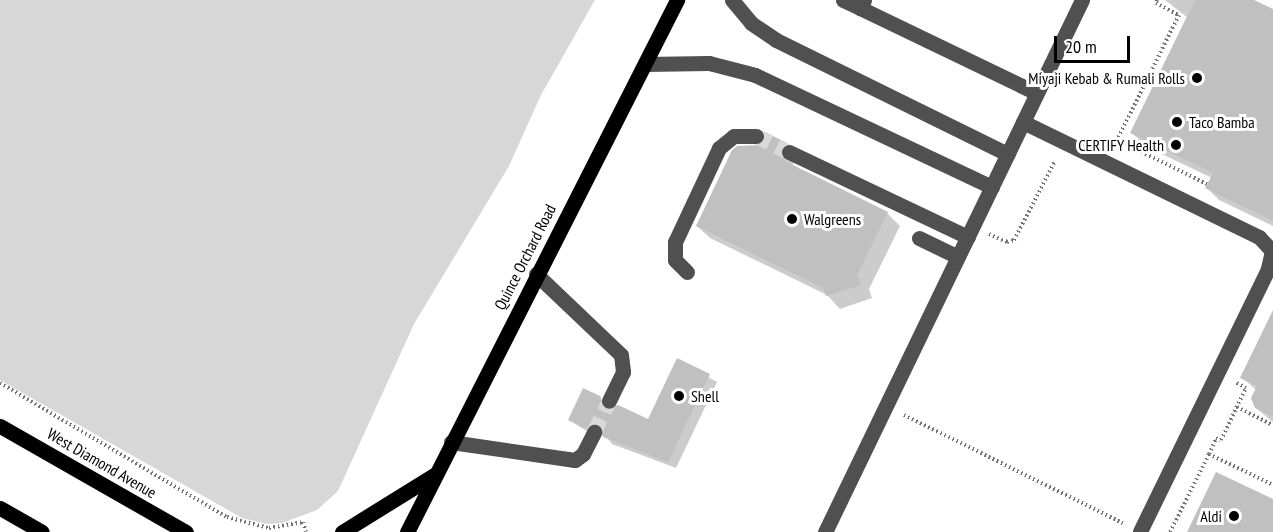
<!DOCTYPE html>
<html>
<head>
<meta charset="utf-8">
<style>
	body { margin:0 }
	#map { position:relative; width:1273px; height:532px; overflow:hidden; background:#fff; font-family:"PT Sans Narrow",sans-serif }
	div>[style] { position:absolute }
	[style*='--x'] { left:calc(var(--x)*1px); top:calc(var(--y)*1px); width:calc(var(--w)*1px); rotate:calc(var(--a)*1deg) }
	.green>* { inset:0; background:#d7d7d7 }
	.shadow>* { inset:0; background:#0003 }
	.building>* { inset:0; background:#c0c0c0 }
	.minor-tunnel>* { height:15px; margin-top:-7.5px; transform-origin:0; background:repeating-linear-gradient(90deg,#d9d9d9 0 15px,transparent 0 23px) }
	.path>* { height:4px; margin-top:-2px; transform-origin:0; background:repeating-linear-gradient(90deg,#727272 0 1.5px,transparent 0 4.5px) }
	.minor>* { height:15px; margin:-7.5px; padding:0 7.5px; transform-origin:7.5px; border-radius:7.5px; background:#505050 }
	.major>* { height:15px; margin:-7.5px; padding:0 7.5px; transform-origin:7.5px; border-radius:7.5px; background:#000 }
	.dots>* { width:16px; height:16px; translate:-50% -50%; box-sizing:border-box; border:3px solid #fff; border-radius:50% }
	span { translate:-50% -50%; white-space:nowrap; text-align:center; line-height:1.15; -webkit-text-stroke:6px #fff; paint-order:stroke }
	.poi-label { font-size:16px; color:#000 }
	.right { translate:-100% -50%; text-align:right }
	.left { translate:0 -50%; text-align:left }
	.street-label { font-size:16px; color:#000 }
	.scale { position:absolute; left:1054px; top:36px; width:76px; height:27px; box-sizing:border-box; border:3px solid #000; border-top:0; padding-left:8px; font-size:18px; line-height:21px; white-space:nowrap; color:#000; -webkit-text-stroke:4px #fff; paint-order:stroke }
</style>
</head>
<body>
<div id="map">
	<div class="green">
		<i style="clip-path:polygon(0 0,595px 0,541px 95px,509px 166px,414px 324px,338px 491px,317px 510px,282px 523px,267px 524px,242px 518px,0 380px)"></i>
	</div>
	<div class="shadow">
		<i style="clip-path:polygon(1165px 0,1251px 0,1273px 11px,1273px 226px,1219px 200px,1206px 187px,1212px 178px,1145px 146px,1132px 133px,1188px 18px)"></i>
		<i style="clip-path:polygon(786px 144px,799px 157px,791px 166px,887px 213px,900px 226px,869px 289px,872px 298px,840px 309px,827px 295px,710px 238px,697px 226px)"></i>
		<i style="clip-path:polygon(1273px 314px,1273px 422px,1256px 408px,1256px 390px,1242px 377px)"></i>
		<i style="clip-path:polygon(678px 360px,717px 382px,676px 468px,612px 444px,602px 431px,593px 435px,569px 420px,599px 398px,609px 410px,648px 421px)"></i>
	</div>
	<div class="building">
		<i style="clip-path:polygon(1195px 0,1254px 0,1273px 9px,1273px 221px,1205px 188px,1213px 173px,1130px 133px)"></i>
		<i style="clip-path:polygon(765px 132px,787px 143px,779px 152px,785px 161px,888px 212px,857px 275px,861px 285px,826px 296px,823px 288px,696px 226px,732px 150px,737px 146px,760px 145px)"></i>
		<i style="clip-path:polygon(1273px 310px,1273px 417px,1255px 408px,1251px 398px,1257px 386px,1240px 378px)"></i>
		<i style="clip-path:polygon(677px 358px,710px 374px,668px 462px,603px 437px,598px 423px,585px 428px,568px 420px,583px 388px,600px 396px,605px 410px,618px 405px,648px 419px)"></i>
		<i style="clip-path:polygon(1216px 472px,1273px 499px,1273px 532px,1187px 532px)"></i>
	</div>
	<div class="minor-tunnel">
		<i style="--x:756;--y:136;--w:37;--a:26"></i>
		<i style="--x:594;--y:432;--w:34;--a:-64"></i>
	</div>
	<div class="path">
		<i style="--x:1157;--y:0;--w:3;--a:108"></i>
		<i style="--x:1156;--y:3;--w:26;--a:28"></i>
		<i style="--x:1179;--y:15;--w:140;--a:116.4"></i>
		<i style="--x:1117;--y:140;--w:100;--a:26.1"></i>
		<i style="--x:989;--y:234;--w:20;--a:24"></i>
		<i style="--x:1007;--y:242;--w:7;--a:-16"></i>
		<i style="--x:1014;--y:240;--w:89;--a:-62.6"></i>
		<i style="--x:0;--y:383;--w:264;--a:30.6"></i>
		<i style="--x:227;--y:517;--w:43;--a:14.7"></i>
		<i style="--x:269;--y:528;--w:35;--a:-10"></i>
		<i style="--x:303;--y:522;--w:10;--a:73"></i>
		<i style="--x:1237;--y:407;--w:40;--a:26.6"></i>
		<i style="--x:904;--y:415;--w:244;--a:26.3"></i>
		<i style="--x:1209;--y:454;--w:17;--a:-66"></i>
		<i style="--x:1216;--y:438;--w:5;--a:22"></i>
		<i style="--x:1221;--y:440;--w:58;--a:-64.3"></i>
		<i style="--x:1246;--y:388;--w:13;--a:-151"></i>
		<i style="--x:1170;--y:532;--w:87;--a:-63.4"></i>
		<i style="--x:1209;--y:454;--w:71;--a:25.8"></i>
	</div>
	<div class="minor">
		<i style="--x:732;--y:0;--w:30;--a:50"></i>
		<i style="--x:751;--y:23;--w:30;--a:34"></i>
		<i style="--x:776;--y:40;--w:258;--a:26.2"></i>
		<i style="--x:843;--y:0;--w:19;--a:25"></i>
		<i style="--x:864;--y:0;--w:9;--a:117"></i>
		<i style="--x:860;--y:8;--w:196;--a:25.7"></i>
		<i style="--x:645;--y:64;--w:64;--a:-0.9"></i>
		<i style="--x:709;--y:63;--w:48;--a:14.6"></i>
		<i style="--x:755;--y:75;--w:262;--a:25.3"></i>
		<i style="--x:1023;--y:122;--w:263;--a:26"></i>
		<i style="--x:1259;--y:237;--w:19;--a:47"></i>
		<i style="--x:1272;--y:251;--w:18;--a:103"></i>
		<i style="--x:1268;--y:269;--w:292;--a:116"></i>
		<i style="--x:789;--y:152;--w:198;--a:25.4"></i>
		<i style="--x:919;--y:238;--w:43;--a:26"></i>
		<i style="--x:687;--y:272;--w:17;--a:-135"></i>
		<i style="--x:675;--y:260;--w:18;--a:-90"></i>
		<i style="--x:675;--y:242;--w:104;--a:-64.9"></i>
		<i style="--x:719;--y:148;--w:19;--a:-39"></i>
		<i style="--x:734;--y:136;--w:22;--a:0"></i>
		<i style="--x:536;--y:274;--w:117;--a:43.6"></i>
		<i style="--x:621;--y:355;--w:17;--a:83"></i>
		<i style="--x:623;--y:372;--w:32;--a:116"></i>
		<i style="--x:451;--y:442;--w:125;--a:8.3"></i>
		<i style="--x:575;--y:460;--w:10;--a:-37"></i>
		<i style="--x:583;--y:454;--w:25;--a:-63"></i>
		<i style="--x:825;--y:532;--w:591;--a:-64.22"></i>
	</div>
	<div class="major">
		<i style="--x:0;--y:426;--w:214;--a:29.7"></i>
		<i style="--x:0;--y:508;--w:48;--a:29.7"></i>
		<i style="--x:342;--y:532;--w:108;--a:-31.8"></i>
		<i style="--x:407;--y:532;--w:597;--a:-63.09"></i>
	</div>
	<div class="dots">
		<i style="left:1197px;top:78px;background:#000"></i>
		<i style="left:1177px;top:122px;background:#000"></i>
		<i style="left:1176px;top:145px;background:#000"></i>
		<i style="left:792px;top:219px;background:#000"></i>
		<i style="left:679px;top:396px;background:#000"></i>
		<i style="left:1234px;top:516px;background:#000"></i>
	</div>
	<div class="poi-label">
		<span class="right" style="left:1185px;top:78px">Miyaji Kebab &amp; Rumali Rolls</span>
		<span class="left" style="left:1189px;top:122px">Taco Bamba</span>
		<span class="right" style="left:1164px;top:145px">CERTIFY Health</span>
		<span class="left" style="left:804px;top:219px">Walgreens</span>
		<span class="left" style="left:691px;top:396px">Shell</span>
		<span class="right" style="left:1222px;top:516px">Aldi</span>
	</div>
	<div class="street-label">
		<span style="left:525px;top:257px;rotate:-63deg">Quince Orchard Road</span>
		<span style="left:102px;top:463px;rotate:30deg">West Diamond Avenue</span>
	</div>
	<div class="scale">20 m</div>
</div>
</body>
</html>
